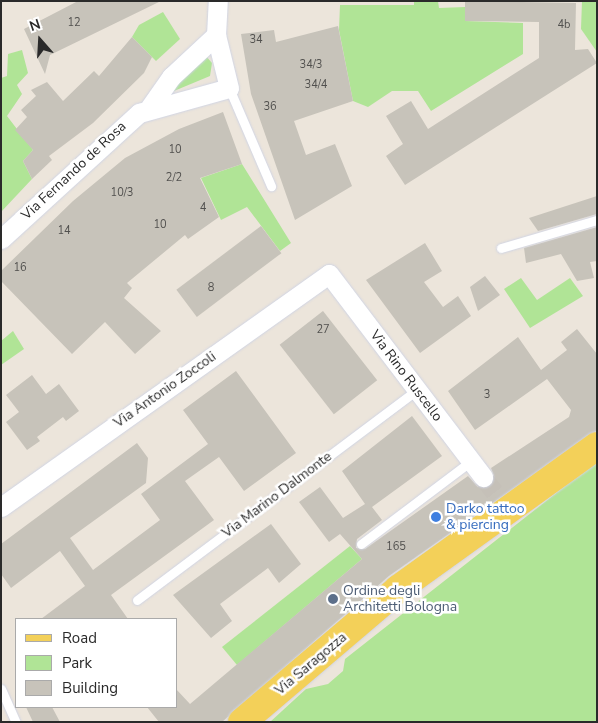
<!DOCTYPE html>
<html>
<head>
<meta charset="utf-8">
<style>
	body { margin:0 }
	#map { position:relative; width:598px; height:723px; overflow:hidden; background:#ece5db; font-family:"Nunito Sans",sans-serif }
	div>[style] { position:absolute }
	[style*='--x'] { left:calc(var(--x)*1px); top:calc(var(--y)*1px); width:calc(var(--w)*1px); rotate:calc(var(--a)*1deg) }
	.green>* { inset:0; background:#b0e496 }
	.building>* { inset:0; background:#c7c3ba; transform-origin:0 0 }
	.street-tunnel>* { height:19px; margin-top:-9.5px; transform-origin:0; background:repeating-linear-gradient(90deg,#c5c0b8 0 19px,transparent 0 28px) }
	.roads { filter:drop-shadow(0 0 1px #d0d4e3) drop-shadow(0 0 1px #d0d4e3) }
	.lane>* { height:9px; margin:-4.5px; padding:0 4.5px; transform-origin:4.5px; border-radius:4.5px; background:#fff }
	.street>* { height:19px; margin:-9.5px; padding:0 9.5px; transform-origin:9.5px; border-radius:9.5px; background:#fff }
	.primary>* { height:28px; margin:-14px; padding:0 14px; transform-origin:14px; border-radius:14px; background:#f3d059 }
	.dots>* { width:14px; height:14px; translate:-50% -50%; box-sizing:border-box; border:2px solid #fff; border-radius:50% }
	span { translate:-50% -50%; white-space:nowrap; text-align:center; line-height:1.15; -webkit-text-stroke:5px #fff; paint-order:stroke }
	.number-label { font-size:11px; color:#51504e }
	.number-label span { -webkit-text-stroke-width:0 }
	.street-label { font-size:14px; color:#2a2a2a }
	.shop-label { font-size:14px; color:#366cbe }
	.left { translate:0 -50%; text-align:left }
	.service-label { font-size:14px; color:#4e5e75 }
	.frame { position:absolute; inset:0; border:2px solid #2a2a2a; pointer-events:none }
	.legend { position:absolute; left:15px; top:618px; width:162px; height:90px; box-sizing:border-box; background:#fff; border:1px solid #aaa; margin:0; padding:6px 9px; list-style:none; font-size:15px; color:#2a2a2a }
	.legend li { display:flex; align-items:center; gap:10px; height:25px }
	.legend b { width:25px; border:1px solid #aaa }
	.north { position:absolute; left:15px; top:15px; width:50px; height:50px; -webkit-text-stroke:4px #fff; paint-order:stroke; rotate:341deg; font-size:14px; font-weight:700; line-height:20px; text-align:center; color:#2a2a2a }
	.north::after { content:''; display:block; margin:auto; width:18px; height:22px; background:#2a2a2a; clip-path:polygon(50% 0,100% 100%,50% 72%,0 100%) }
</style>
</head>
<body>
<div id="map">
	<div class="green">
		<i style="clip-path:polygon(414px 1px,438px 1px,439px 8px,465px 7px,465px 21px,523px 23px,523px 54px,431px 111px,418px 91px,392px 91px,368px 107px,353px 101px,339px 30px,340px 5px,414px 5px)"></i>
		<i style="clip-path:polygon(582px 1px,597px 1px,597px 52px,581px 29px)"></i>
		<i style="clip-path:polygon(163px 12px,180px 39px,156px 61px,132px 37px,139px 25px)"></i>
		<i style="clip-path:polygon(22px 50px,28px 73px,17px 85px,22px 94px,7px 116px,33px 150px,23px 161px,32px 179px,1px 212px,1px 78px,7px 76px,8px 54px)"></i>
		<i style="clip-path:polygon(205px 55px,212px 63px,210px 76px,174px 91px,173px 87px)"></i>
		<i style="clip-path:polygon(242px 164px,291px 243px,280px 251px,247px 207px,221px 220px,201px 178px)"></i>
		<i style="clip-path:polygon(521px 278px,537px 300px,570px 278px,583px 296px,530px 328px,504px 289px)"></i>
		<i style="clip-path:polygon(13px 331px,24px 349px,1px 365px,1px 341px)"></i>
		<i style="clip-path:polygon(597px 461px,596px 722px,270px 722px,306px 689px,328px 684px,343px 671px,345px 659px)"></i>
		<i style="clip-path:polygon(350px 546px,362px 559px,237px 665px,222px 647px)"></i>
	</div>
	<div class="building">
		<i style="clip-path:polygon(78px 1px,161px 1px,50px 55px,45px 74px,24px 29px)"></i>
		<i style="clip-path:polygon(465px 1px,576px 3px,575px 50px,588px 49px,597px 63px,405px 185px,386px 156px,403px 144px,386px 116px,411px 101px,428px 129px,539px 58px,539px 22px,465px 21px)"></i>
		<i style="clip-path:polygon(338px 26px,353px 101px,294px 121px,306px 155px,335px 144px,352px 186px,295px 220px,251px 94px,241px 34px,274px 30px,276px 42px)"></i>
		<i style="clip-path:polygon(132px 37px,152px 57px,144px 73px,93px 123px,49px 156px,52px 160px,32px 179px,23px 161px,33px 150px,15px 130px,27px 117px,21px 110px,36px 96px,31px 90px,47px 82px,63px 101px,94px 71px,99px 76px)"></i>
		<i style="clip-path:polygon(223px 112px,242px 164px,200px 178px,219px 217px,188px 239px,185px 235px,127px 283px,132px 288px,124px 298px,161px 331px,135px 354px,105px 322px,72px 354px,1px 281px,1px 271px,73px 201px,125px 158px,179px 129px)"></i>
		<i style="clip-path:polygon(597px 196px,597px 214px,538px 231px,529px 218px)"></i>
		<i style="left:261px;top:226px;width:34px;height:106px;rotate:53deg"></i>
		<i style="clip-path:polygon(597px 227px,597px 261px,590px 262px,594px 278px,577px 281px,561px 254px,526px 263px,524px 248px)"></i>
		<i style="clip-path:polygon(425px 243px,442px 271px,424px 282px,443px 307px,458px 296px,471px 316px,420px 353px,366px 280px)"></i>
		<i style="clip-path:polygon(485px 276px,500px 295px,478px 311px,470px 287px)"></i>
		<i style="left:323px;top:311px;width:88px;height:55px;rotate:52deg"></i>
		<i style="clip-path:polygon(577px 329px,597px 354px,597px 430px,389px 576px,222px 722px,159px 722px,147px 707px,176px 707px,176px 689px,190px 704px,362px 559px,340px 534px,329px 542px,299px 502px,320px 487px,343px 518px,365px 504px,342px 471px,412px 416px,442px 456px,372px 507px,382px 520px,357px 539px,356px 548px,365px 549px,468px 476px,478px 487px,489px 486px,494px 476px,491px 468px,569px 417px,571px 410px,547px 379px,475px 430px,448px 391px,518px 337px,541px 370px,567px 350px,561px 342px)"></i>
		<i style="clip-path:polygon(236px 371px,296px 453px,244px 491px,219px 457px,185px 481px,214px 520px,111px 595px,128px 619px,41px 619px,85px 586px,60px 551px,11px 588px,1px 574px,1px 544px,137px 443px,148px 458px,146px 483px,70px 538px,93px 570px,160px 520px,141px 494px,208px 444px,183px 410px)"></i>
		<i style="clip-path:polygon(32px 375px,46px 394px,59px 384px,79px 411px,66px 421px,63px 417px,37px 437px,40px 441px,27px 450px,6px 422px,19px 412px,6px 395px)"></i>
		<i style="clip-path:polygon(271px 524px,301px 564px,279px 583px,268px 568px,220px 604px,232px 621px,211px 638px,173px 595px)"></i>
		<i style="clip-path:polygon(26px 707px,52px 707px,60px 722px,33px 722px)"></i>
	</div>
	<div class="street-tunnel">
		<i style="--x:483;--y:477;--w:29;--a:52"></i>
	</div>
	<div class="roads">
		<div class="lane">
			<i style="--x:229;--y:88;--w:107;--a:66.8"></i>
			<i style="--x:501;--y:248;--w:100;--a:-16.3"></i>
			<i style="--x:361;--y:544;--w:138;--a:-37"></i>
			<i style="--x:137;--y:600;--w:350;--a:-36.9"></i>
			<i style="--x:1;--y:689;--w:36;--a:66"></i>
		</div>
		<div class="street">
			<i style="--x:150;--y:107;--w:37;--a:-55"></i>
			<i style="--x:171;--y:77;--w:62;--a:-43"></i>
			<i style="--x:1;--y:239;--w:187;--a:-42.4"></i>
			<i style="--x:139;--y:113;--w:93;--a:-15.5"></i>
			<i style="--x:229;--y:88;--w:55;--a:-103.8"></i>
			<i style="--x:216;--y:35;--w:34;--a:-87"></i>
			<i style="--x:1;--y:507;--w:402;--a:-35.4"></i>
			<i style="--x:329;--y:274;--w:255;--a:52.8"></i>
		</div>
		<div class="primary">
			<i style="--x:242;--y:722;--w:205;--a:-40.4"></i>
			<i style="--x:398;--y:589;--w:245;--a:-35.7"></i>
		</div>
	</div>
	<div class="dots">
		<i style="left:436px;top:517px;background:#3f7fe0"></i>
		<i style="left:333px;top:599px;background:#5c6f8a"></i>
	</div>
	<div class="number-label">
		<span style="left:74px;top:23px">12</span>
		<span style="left:564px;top:25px">4b</span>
		<span style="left:256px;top:40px">34</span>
		<span style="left:311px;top:65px">34/3</span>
		<span style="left:316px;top:85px">34/4</span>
		<span style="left:270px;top:107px">36</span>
		<span style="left:175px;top:150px">10</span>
		<span style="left:174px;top:178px">2/2</span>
		<span style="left:122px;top:193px">10/3</span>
		<span style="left:203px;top:208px">4</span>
		<span style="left:160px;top:225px">10</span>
		<span style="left:64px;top:231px">14</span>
		<span style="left:20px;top:268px">16</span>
		<span style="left:211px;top:288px">8</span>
		<span style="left:323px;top:330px">27</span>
		<span style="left:487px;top:395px">3</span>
		<span style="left:396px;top:547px">165</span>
	</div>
	<div class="street-label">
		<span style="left:74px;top:171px;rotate:-43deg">Via Fernando de Rosa</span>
		<span style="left:406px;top:376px;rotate:53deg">Via Rino Ruscello</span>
		<span style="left:165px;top:390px;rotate:-35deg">Via Antonio Zoccoli</span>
		<span style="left:277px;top:495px;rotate:-37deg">Via Marino Dalmonte</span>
		<span style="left:311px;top:664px;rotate:-40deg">Via Saragozza</span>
	</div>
	<div class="shop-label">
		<span class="left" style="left:446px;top:517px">Darko tattoo<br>&amp; piercing</span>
	</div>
	<div class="service-label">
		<span class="left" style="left:343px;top:599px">Ordine degli<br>Architetti Bologna</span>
	</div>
	<div class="frame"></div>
	<ul class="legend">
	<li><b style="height:6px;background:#f3d059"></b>Road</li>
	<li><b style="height:14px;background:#b0e496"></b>Park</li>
	<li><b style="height:14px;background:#c7c3ba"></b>Building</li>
	</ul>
	<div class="north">N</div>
</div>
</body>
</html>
